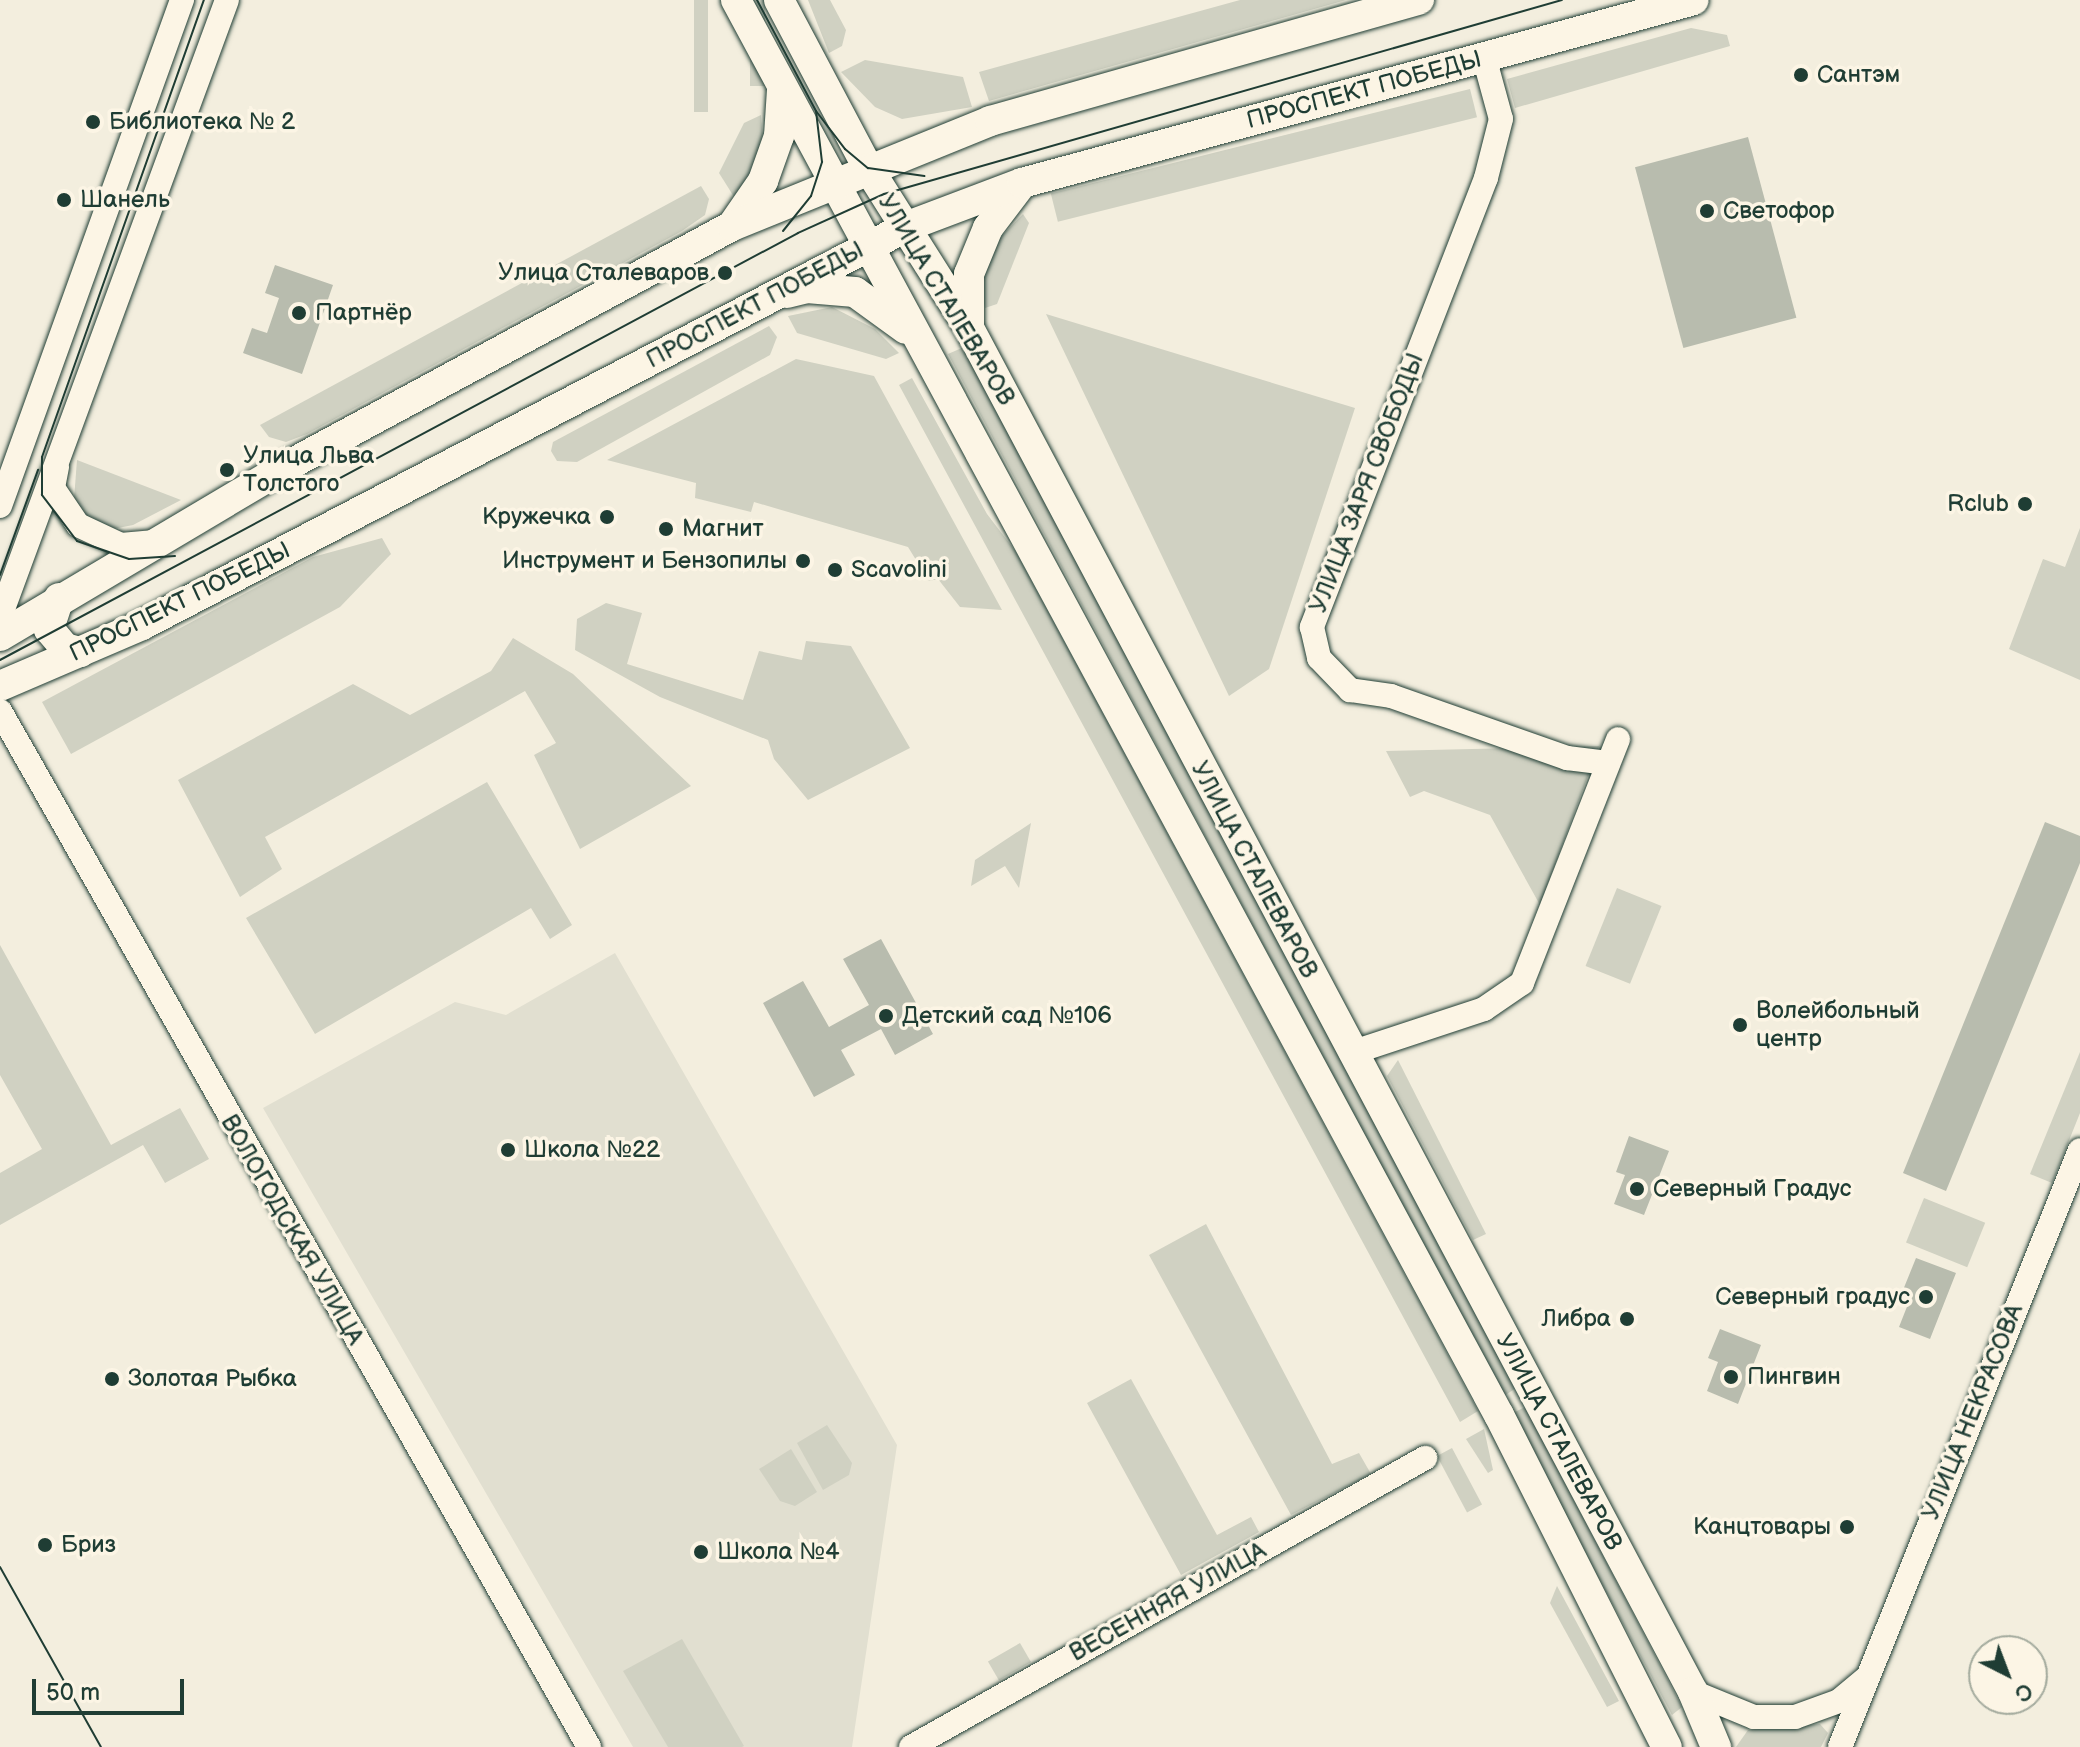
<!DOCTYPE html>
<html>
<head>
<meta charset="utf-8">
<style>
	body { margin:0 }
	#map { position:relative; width:2080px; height:1747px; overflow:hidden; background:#f3eede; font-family:"Balsamiq Sans",sans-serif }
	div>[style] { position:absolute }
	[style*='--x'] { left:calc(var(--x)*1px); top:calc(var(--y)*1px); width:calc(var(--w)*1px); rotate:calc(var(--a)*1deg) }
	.built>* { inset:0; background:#e1dfd0 }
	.green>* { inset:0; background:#d0d1c2; transform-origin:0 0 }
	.building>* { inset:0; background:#b8bcae; transform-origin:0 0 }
	.roads { filter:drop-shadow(0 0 2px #1f3d34) drop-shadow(0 0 2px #1f3d34) }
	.minor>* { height:24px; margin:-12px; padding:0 12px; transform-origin:12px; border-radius:12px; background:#fcf5e5 }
	.major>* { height:30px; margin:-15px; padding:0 15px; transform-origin:15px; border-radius:15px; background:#fcf5e5 }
	.tram>* { height:2px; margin:-1px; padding:0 1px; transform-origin:1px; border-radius:1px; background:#1f3d34 }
	.dots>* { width:22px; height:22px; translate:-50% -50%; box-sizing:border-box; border:4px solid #fcf5e5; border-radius:50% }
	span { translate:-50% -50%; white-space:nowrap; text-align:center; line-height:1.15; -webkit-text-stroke:7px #fcf5e5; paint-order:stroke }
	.poi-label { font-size:24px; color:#1f3d34 }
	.left { translate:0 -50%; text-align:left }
	.right { translate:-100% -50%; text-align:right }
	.street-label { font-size:24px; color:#1f3d34 }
	.north { position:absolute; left:1968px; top:1635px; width:80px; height:80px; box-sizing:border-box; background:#fcf5e5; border:2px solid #a4ab9e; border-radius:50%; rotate:138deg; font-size:22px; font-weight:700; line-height:32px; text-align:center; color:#1f3d34 }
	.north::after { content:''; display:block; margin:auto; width:28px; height:36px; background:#1f3d34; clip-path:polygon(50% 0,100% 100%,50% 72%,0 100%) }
	.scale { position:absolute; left:32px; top:1679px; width:152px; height:36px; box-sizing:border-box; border:4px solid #1f3d34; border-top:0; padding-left:10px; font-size:24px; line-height:28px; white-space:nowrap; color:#1f3d34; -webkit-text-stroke:6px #fcf5e5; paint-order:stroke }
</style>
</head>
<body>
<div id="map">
	<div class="built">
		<i style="clip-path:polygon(615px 953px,897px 1445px,852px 1747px,633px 1747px,263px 1108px,455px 1002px,506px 1015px)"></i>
	</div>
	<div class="green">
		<i style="left:694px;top:0;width:14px;height:112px"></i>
		<i style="left:750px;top:0;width:15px;height:86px"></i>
		<i style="clip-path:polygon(808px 0,830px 0,846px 30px,842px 46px,829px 53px)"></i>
		<i style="clip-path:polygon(1240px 0,1346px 0,989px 101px,979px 72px)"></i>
		<i style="clip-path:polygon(1691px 28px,1727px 35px,1730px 46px,1515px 108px,1507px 79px)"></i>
		<i style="clip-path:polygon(865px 60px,963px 77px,972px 107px,902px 119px,875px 107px,841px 72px)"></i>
		<i style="left:1470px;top:89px;width:29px;height:432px;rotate:76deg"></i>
		<i style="clip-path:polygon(761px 115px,764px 155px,736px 200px,719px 173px,744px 123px)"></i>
		<i style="clip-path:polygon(701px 186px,709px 199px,705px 215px,682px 231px,307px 434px,286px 442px,269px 437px,260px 425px)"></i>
		<i style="clip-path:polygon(1023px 214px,1029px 223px,997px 304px,985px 308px,980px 283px,996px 242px)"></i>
		<i style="clip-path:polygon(832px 307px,875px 329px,899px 353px,886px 359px,797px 333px,788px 316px)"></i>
		<i style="clip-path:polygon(1046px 314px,1355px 408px,1269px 669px,1229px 696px)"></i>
		<i style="clip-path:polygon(769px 326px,777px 337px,770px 355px,577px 462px,557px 461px,551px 451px,553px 442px)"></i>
		<i style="clip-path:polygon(964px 347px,1516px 1388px,1504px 1396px,948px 354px)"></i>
		<i style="clip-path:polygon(796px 359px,874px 376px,1002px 610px,960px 607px,938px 579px,929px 581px,908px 547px,754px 502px,751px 512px,695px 498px,696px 483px,607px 460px)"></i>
		<i style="clip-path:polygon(912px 378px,987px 514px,1016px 552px,1478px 1411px,1460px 1422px,899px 385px)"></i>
		<i style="clip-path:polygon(77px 460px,181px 500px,133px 525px,108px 530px,86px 517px,74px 499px)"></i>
		<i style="clip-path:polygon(2080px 528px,2080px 680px,2009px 649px,2043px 559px,2065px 567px)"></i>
		<i style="clip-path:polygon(382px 538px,391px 554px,340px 607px,71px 754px,42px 702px,313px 557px)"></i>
		<i style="clip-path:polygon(606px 603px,642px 613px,627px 664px,743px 700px,759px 651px,802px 660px,806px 641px,851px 646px,910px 748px,808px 800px,774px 759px,768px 740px,660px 697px,575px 650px,577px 619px)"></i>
		<i style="clip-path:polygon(513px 638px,573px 674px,691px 786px,580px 849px,534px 755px,556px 743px,525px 691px,265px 837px,282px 869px,240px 897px,178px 780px,353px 684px,410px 715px,491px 671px)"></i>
		<i style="clip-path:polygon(1599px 746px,1540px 905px,1490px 815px,1424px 791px,1410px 797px,1386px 751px)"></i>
		<i style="clip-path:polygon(487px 782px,572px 925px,550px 939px,531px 908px,315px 1034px,246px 918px)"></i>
		<i style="clip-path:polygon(1031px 823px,1019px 888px,1005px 866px,971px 886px,975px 860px)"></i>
		<i style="left:1617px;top:888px;width:48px;height:84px;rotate:22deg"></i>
		<i style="clip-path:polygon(0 945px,111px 1145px,180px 1108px,209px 1159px,165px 1183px,143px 1145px,0 1225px,0 1173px,42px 1149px,0 1075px)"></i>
		<i style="clip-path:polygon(2080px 1052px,2080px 1113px,2052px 1183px,2030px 1174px)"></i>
		<i style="clip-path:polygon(1398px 1060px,1486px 1234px,1473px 1240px,1387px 1076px)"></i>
		<i style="left:1924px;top:1198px;width:66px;height:48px;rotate:22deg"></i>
		<i style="clip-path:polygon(1206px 1224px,1332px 1464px,1359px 1453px,1371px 1474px,1291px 1515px,1149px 1255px)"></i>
		<i style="clip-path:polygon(1131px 1379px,1217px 1535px,1251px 1517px,1259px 1532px,1181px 1575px,1087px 1403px)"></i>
		<i style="clip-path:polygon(1525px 1407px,1682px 1707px,1672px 1715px,1511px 1414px)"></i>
		<i style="clip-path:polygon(827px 1425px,852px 1463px,849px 1475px,823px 1490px,797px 1443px)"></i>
		<i style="clip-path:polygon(1484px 1429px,1493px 1470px,1488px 1473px,1466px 1439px)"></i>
		<i style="left:1452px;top:1448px;width:64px;height:17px;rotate:62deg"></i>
		<i style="clip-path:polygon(791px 1449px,817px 1492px,795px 1506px,780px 1501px,759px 1469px)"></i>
		<i style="clip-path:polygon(1557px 1586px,1619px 1701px,1607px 1707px,1550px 1603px)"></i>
		<i style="clip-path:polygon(682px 1639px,744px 1746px,742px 1747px,668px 1747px,623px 1671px)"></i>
		<i style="left:1020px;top:1643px;width:22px;height:37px;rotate:60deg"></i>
		<i style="clip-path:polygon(1820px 1724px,1828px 1733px,1821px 1747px,1736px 1747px,1748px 1730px)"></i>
	</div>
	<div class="building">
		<i style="left:1748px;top:137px;width:187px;height:117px;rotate:75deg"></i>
		<i style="clip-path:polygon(275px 265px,333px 285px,302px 374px,243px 353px,252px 328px,267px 333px,279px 298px,265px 293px)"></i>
		<i style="clip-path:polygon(2045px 822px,2080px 836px,2080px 863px,1946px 1191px,1903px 1173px)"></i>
		<i style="clip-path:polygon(881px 939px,933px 1034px,895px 1055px,881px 1029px,841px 1050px,855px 1075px,814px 1097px,763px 1003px,803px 981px,829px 1027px,869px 1005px,843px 959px)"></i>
		<i style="clip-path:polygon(1629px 1136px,1669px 1151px,1644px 1215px,1614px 1204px,1625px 1175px,1616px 1172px)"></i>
		<i style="clip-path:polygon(1916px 1258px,1956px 1273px,1930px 1339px,1899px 1327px,1910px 1299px,1901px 1295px)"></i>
		<i style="clip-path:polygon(1720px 1329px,1761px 1345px,1738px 1404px,1707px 1391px,1718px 1362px,1708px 1358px)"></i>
	</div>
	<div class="roads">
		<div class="minor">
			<i style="--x:1484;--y:57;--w:64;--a:74.7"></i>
			<i style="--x:1501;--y:119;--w:61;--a:104.3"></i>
			<i style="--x:1486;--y:178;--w:482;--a:111.2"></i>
			<i style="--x:1312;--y:627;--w:32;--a:77"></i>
			<i style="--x:1319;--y:658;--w:45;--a:45.9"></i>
			<i style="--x:1350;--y:690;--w:41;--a:8.3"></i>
			<i style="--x:1391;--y:696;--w:187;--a:19.4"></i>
			<i style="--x:1567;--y:758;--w:41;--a:7"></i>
			<i style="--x:57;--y:467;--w:21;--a:101"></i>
			<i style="--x:53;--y:488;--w:45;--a:56"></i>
			<i style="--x:78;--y:525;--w:47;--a:24.9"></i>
			<i style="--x:121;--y:545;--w:34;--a:-5"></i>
			<i style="--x:0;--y:506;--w:538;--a:-70.22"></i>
			<i style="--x:0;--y:617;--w:657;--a:-69.8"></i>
			<i style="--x:0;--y:711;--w:1192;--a:60.38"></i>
			<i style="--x:1351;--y:1053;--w:140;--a:-18.3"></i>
			<i style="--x:1484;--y:1009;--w:46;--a:-34.4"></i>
			<i style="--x:1522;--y:983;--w:262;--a:-68.5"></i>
			<i style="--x:1693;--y:1692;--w:66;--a:22.3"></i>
			<i style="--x:1754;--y:1717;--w:41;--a:0"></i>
			<i style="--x:1795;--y:1717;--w:47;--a:-20"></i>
			<i style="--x:1839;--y:1701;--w:38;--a:-40"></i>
			<i style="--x:911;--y:1747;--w:590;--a:-29.35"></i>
			<i style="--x:1840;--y:1747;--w:643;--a:-68.1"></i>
		</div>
		<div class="major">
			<i style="--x:736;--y:0;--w:1608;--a:61.67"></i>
			<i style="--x:1499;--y:1415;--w:372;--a:63.2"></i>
			<i style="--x:779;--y:0;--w:190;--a:62.1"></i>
			<i style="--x:868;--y:168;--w:189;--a:57.7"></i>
			<i style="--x:969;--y:328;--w:1544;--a:62.04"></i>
			<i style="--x:1693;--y:1692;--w:60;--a:67.3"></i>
			<i style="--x:732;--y:226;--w:55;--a:-55.4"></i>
			<i style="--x:763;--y:181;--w:48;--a:-70.4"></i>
			<i style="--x:779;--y:136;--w:47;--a:-86.3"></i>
			<i style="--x:787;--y:293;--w:21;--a:-14"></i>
			<i style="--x:807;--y:288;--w:48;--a:4.8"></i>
			<i style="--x:855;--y:292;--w:63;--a:36"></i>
			<i style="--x:969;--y:326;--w:52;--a:-90"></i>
			<i style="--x:969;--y:274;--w:50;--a:-67.6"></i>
			<i style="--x:988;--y:228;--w:56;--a:-52.9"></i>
			<i style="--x:59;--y:598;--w:33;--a:108"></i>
			<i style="--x:49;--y:629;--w:25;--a:50"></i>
			<i style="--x:65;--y:648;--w:16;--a:15"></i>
			<i style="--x:0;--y:636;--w:321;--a:-30.7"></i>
			<i style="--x:276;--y:472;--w:518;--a:-28.35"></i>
			<i style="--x:732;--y:226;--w:279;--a:-22.1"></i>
			<i style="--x:990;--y:121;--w:446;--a:-15.8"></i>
			<i style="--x:0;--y:686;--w:155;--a:-23.2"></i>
			<i style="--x:142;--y:625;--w:864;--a:-27.51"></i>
			<i style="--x:908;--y:226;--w:122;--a:-20.7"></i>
			<i style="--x:1022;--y:183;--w:696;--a:-15.23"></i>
		</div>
	</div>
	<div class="tram">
		<i style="--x:757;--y:0;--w:126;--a:62"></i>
		<i style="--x:816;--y:111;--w:48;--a:52.7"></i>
		<i style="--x:845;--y:149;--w:30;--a:40"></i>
		<i style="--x:868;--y:168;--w:57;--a:8.1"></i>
		<i style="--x:783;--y:231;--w:45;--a:-51.3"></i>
		<i style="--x:811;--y:196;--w:36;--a:-72"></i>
		<i style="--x:822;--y:162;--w:51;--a:-96.7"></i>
		<i style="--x:175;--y:556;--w:46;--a:176.3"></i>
		<i style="--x:129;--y:559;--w:55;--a:-160.9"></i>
		<i style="--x:77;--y:541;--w:58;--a:-127.3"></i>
		<i style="--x:42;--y:495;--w:38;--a:-90"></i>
		<i style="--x:42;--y:457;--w:485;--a:-70.5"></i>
		<i style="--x:0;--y:575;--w:112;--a:-70.1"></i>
		<i style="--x:0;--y:660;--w:905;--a:-28.15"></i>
		<i style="--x:798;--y:233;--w:94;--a:-24.4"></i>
		<i style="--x:884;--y:194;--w:705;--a:-15.97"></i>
		<i style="--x:0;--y:1567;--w:206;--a:60.7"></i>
	</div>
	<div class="dots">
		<i style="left:1801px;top:75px;background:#1f3d34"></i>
		<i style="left:93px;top:122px;background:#1f3d34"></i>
		<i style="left:64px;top:200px;background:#1f3d34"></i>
		<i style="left:1707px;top:211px;background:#1f3d34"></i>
		<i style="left:725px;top:273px;background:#1f3d34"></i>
		<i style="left:299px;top:313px;background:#1f3d34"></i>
		<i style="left:227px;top:470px;background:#1f3d34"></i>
		<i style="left:2025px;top:504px;background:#1f3d34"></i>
		<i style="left:607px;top:517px;background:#1f3d34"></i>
		<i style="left:666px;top:529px;background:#1f3d34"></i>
		<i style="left:803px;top:561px;background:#1f3d34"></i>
		<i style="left:835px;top:570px;background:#1f3d34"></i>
		<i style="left:886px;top:1016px;background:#1f3d34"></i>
		<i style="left:1740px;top:1025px;background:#1f3d34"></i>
		<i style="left:508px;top:1150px;background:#1f3d34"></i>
		<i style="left:1637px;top:1189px;background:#1f3d34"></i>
		<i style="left:1926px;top:1297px;background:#1f3d34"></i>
		<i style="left:1627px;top:1319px;background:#1f3d34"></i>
		<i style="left:1731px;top:1377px;background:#1f3d34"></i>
		<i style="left:112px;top:1379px;background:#1f3d34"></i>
		<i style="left:1847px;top:1527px;background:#1f3d34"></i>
		<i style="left:45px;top:1545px;background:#1f3d34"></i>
		<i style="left:701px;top:1552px;background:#1f3d34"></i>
	</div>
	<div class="poi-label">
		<span class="left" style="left:1817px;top:75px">Сантэм</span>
		<span class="left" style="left:109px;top:122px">Библиотека № 2</span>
		<span class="left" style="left:80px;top:200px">Шанель</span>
		<span class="left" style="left:1723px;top:211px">Светофор</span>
		<span class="right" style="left:709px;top:273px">Улица Сталеваров</span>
		<span class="left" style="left:315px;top:313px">Партнёр</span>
		<span class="left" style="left:243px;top:470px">Улица Льва<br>Толстого</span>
		<span class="right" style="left:2009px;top:504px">Rclub</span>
		<span class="right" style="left:591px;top:517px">Кружечка</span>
		<span class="left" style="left:682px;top:529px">Магнит</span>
		<span class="right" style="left:787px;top:561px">Инструмент и Бензопилы</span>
		<span class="left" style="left:851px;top:570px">Scavolini</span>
		<span class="left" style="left:1756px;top:1025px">Волейбольный<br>центр</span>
		<span class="left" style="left:902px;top:1016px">Детский сад №106</span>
		<span class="left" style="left:524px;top:1150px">Школа №22</span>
		<span class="left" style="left:1653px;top:1189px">Северный Градус</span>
		<span class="right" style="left:1910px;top:1297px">Северный градус</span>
		<span class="right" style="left:1611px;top:1319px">Либра</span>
		<span class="left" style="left:1747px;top:1377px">Пингвин</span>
		<span class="left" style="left:128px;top:1379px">Золотая Рыбка</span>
		<span class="right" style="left:1831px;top:1527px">Канцтовары</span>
		<span class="left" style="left:61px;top:1545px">Бриз</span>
		<span class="left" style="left:717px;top:1552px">Школа №4</span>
	</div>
	<div class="street-label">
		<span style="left:1364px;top:90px;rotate:-15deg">ПРОСПЕКТ ПОБЕДЫ</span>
		<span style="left:946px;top:300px;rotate:59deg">УЛИЦА СТАЛЕВАРОВ</span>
		<span style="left:755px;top:305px;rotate:-28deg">ПРОСПЕКТ ПОБЕДЫ</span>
		<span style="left:1367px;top:483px;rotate:-69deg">УЛИЦА ЗАРЯ СВОБОДЫ</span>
		<span style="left:180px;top:602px;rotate:-26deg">ПРОСПЕКТ ПОБЕДЫ</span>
		<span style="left:1254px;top:870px;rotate:62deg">УЛИЦА СТАЛЕВАРОВ</span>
		<span style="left:292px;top:1230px;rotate:60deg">ВОЛОГОДСКАЯ УЛИЦА</span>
		<span style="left:1973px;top:1412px;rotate:-68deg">УЛИЦА НЕКРАСОВА</span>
		<span style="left:1559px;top:1442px;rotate:62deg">УЛИЦА СТАЛЕВАРОВ</span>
		<span style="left:1168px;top:1602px;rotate:-29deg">ВЕСЕННЯЯ УЛИЦА</span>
	</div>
	<div class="north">С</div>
	<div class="scale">50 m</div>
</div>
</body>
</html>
